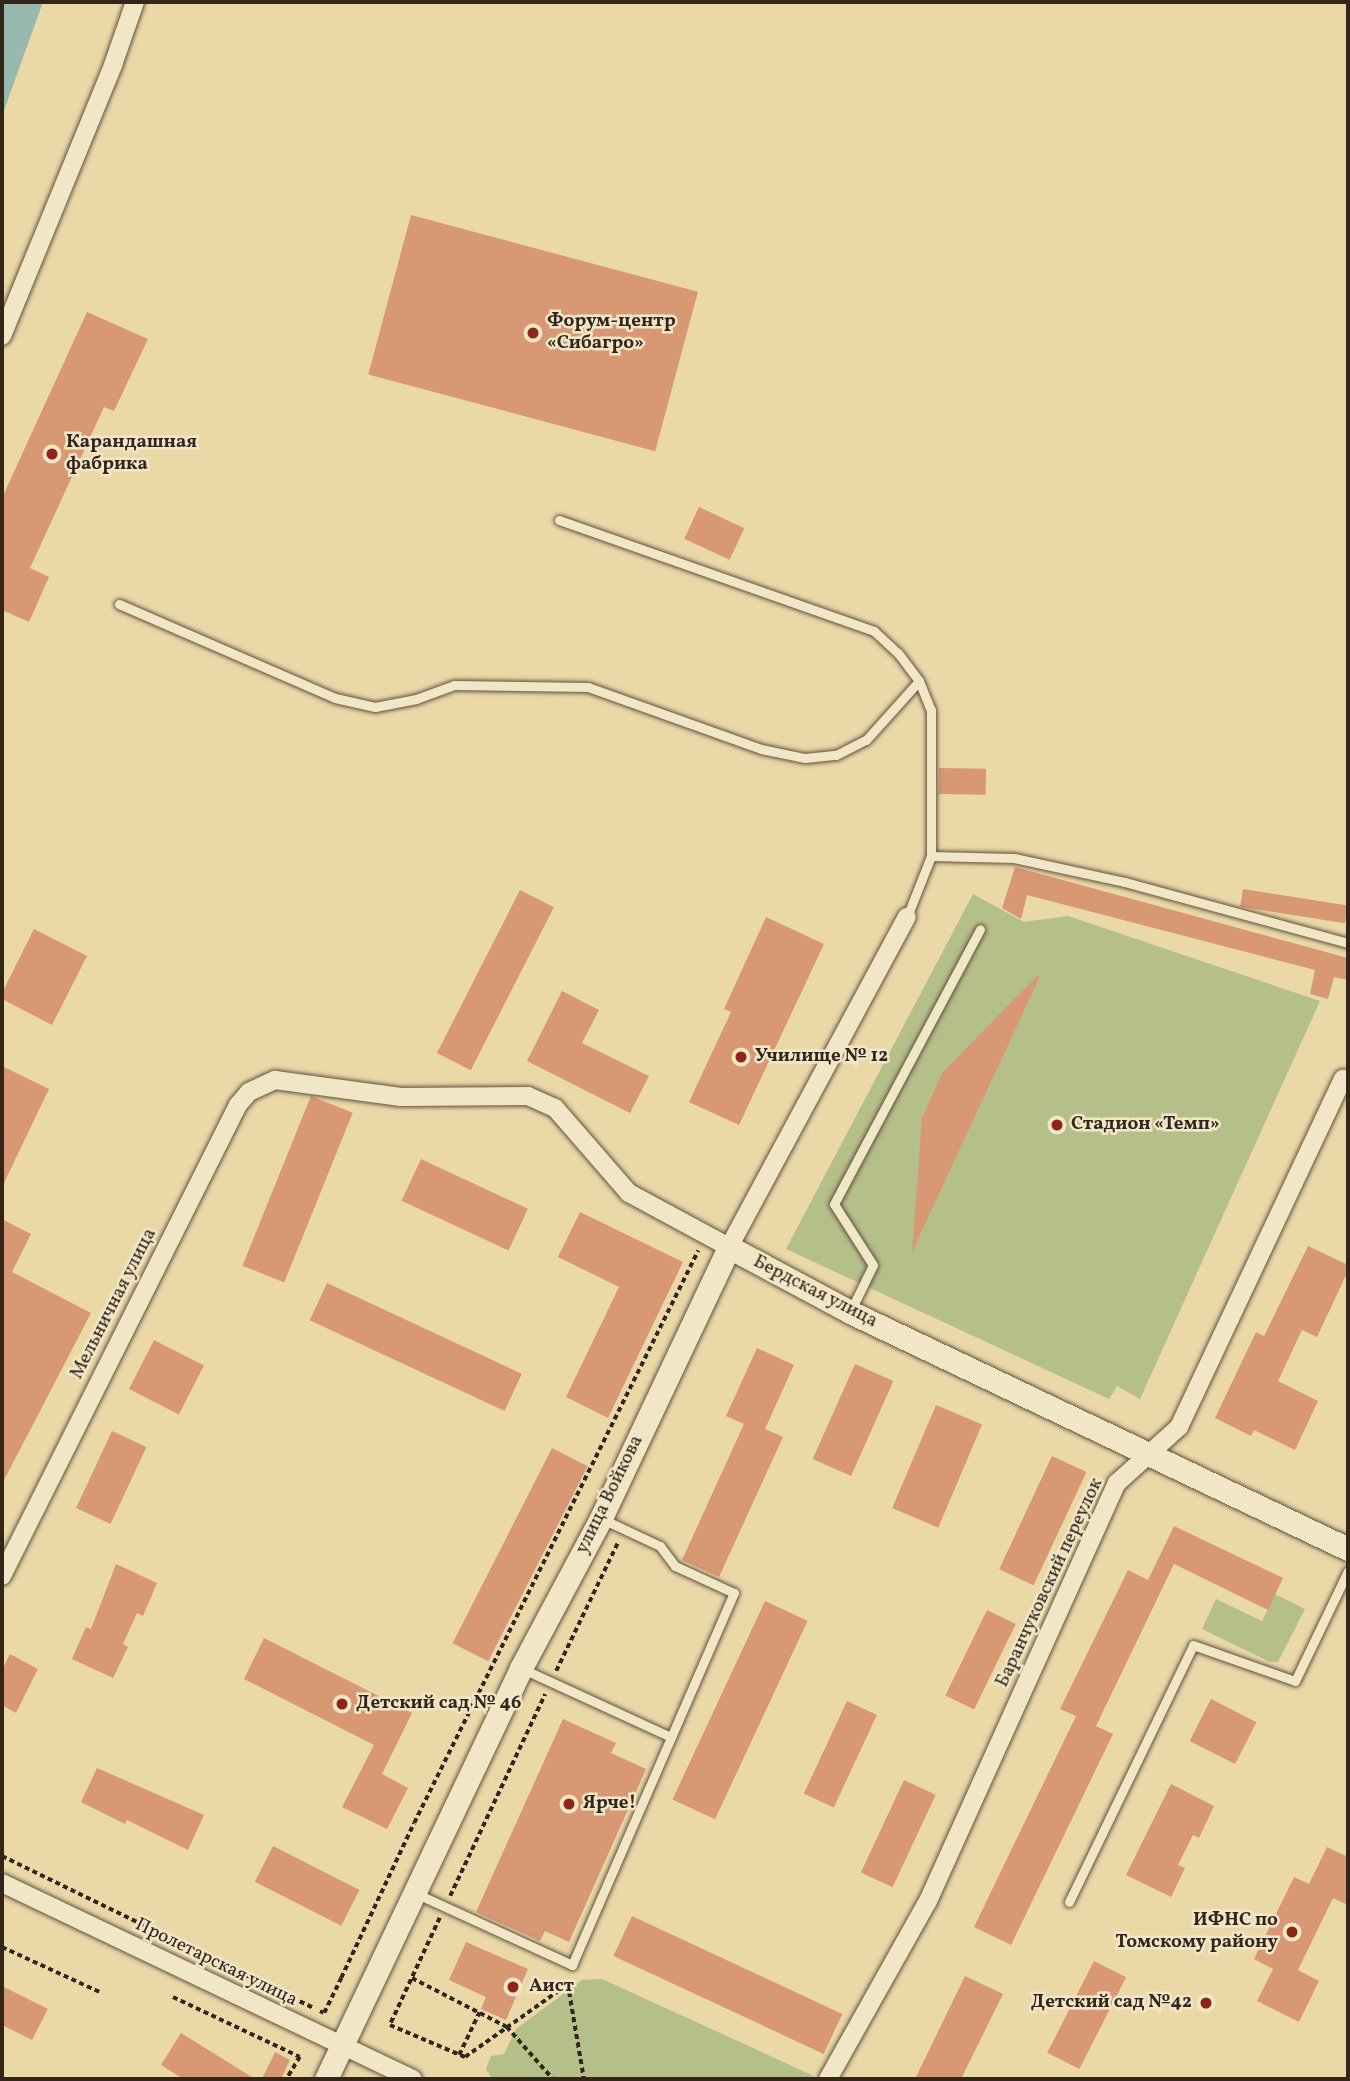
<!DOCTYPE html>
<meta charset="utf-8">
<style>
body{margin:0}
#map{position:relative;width:1350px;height:2081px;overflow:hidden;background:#ead8a7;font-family:Vollkorn,serif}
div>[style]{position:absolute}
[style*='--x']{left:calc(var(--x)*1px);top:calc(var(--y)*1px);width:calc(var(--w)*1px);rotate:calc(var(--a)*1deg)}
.green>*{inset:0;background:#b5bf89}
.water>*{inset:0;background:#99b9af}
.building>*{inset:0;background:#d99874;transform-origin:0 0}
.path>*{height:3.5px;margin-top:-1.75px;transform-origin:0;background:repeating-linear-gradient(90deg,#33251c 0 5px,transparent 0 8.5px)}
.roads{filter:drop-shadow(0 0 2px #61523f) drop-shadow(0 0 2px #61523f)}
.service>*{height:9px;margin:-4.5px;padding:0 4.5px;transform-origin:4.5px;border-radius:4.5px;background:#f1e6c6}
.minor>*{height:18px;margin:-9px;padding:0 9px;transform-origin:9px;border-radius:9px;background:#f1e6c6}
.tertiary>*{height:23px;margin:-11.5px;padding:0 11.5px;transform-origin:11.5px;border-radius:11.5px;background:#f1e6c6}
.dots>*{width:19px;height:19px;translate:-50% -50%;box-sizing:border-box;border:4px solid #f1e6c6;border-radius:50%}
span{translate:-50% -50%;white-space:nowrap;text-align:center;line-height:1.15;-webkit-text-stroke:5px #f1e6c6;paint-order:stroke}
.poi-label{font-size:19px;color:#33251c;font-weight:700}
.left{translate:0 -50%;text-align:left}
.right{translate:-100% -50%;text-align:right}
.street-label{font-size:19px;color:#33251c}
.frame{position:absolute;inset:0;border:4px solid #33251c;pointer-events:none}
</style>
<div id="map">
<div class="green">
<div style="clip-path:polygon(973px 894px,1024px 922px,1068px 916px,1320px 1001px,1140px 1399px,1117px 1386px,1109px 1399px,786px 1249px)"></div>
<div style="clip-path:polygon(1275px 1594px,1305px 1609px,1278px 1662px,1270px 1662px,1202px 1629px,1216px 1599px,1262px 1621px)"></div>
<div style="clip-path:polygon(602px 1979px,812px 2075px,816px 2079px,492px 2079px,486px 2069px,491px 2056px,504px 2054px,516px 2029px,582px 1980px)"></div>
</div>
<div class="water">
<div style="clip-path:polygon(2px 2px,43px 2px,2px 116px)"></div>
</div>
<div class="building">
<div style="left:411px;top:215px;width:297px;height:165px;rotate:15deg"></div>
<div style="clip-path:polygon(87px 312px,148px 339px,114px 411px,104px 407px,30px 568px,49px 577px,29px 622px,2px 610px,2px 498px)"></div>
<div style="left:699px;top:507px;width:50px;height:35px;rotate:25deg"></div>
<div style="left:939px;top:768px;width:47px;height:26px;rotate:1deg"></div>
<div style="clip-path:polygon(1015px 867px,1348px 958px,1348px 980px,1334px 977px,1328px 999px,1310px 994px,1315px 970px,1027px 895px,1021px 919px,1002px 908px)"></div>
<div style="left:1243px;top:889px;width:106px;height:18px;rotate:9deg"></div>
<div style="left:520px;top:890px;width:38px;height:183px;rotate:27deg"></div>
<div style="clip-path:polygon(766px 917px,824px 944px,739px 1125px,689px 1102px,731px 1012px,724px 1009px)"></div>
<div style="clip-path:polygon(34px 929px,87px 956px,52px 1025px,2px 999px,2px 993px)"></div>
<div style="clip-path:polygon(1038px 975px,1040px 976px,912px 1252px,922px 1118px,942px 1073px)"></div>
<div style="clip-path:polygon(562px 991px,599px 1010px,582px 1043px,649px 1076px,630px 1113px,527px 1061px)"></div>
<div style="clip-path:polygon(2px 1066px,49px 1089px,2px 1187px)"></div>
<div style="left:311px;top:1096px;width:45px;height:183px;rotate:22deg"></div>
<div style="left:421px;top:1159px;width:118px;height:46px;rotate:25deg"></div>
<div style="clip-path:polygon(580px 1212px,683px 1262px,608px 1418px,566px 1397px,619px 1287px,558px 1257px)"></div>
<div style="clip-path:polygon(2px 1219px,31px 1234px,12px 1272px,91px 1313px,2px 1484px)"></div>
<div style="clip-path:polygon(1308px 1246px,1348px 1265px,1348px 1271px,1317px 1337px,1302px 1330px,1278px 1381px,1318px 1401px,1295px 1450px,1254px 1430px,1251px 1436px,1215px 1418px,1256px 1332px,1264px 1336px)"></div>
<div style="left:327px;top:1283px;width:215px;height:41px;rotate:25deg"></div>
<div style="left:154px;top:1340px;width:56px;height:55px;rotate:27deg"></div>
<div style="clip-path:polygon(757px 1348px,794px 1365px,765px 1429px,783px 1437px,719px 1577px,682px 1560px,744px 1424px,726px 1416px)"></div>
<div style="left:855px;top:1364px;width:42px;height:104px;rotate:24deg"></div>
<div style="left:936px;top:1405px;width:50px;height:112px;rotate:23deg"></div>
<div style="left:112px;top:1431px;width:38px;height:85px;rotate:25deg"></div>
<div style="left:552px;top:1448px;width:40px;height:219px;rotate:27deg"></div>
<div style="left:1052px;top:1456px;width:38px;height:125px;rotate:25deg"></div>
<div style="clip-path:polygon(1174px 1526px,1283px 1578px,1268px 1610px,1174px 1564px,1096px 1726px,1113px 1734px,1011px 1945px,974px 1927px,1076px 1716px,1060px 1709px,1128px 1570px,1148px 1580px)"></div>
<div style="clip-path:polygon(116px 1564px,157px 1583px,143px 1616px,137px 1613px,123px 1644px,128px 1647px,113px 1678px,72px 1659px,86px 1627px,91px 1629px)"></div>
<div style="left:765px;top:1601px;width:47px;height:219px;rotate:25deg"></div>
<div style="left:987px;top:1610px;width:32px;height:95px;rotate:26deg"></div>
<div style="clip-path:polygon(264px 1638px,412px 1713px,382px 1774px,408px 1788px,387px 1829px,342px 1807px,374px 1745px,244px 1679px)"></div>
<div style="clip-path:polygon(10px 1654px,38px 1669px,16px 1713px,2px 1705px,2px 1670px)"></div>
<div style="left:1211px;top:1699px;width:51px;height:47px;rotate:27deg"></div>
<div style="left:847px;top:1701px;width:33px;height:102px;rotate:25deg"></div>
<div style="clip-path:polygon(563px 1719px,616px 1743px,611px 1753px,646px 1769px,569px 1942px,545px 1931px,540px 1941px,476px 1912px)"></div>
<div style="clip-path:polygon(97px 1768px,204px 1815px,188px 1850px,127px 1820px,125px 1824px,81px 1802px)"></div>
<div style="left:904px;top:1780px;width:35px;height:102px;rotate:25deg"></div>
<div style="clip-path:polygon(1171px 1784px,1214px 1806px,1199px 1838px,1193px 1835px,1178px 1865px,1185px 1868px,1171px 1897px,1126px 1875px)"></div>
<div style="left:273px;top:1846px;width:97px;height:40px;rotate:27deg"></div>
<div style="clip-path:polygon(1327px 1847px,1348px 1857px,1348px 1905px,1333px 1898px,1298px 1970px,1319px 1981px,1299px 2022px,1257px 2001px,1273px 1969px,1254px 1959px,1294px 1877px,1309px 1884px)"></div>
<div style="left:632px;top:1916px;width:232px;height:44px;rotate:25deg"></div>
<div style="clip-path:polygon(466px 1942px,528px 1969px,506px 2020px,481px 2009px,486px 1997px,449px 1980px)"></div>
<div style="left:1094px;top:1961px;width:36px;height:103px;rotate:27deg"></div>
<div style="clip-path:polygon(965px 1976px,1003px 1994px,961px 2079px,915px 2079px)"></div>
<div style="clip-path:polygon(2px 1986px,48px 2009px,32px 2040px,2px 2025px)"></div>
<div style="clip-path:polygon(181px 2033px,255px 2079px,183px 2079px,161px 2065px)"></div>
<div style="clip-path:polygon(275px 2052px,290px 2060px,281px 2079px,262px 2079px)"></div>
</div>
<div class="path">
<div style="--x:556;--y:1671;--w:143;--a:-64.3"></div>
<div style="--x:2;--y:1856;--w:346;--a:26"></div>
<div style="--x:450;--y:1896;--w:223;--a:-64.8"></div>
<div style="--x:440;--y:1918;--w:118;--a:115"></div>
<div style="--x:390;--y:2025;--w:82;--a:23.1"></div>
<div style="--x:465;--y:2057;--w:126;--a:-35.3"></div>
<div style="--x:568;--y:1984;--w:96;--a:80.4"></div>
<div style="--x:2;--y:1947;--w:110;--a:24.7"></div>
<div style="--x:412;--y:1978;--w:107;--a:27.3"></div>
<div style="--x:507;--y:2027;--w:69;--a:48.5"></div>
<div style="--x:173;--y:1997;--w:140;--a:25.3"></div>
<div style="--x:300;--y:2057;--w:26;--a:121"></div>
<div style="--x:320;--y:2011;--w:4;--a:27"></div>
<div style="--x:324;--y:2013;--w:39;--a:-64"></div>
<div style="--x:341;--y:1978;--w:171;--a:-64.8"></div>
<div style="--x:414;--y:1823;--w:639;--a:-63.6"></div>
<div style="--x:459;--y:2055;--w:47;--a:-64.5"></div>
</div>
<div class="roads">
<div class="service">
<div style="--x:559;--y:520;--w:334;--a:19.4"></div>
<div style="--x:874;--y:631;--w:33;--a:43"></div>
<div style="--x:898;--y:653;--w:35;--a:53"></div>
<div style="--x:919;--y:681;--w:31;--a:68"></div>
<div style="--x:931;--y:710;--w:146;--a:90"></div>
<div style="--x:931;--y:856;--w:66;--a:111.5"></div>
<div style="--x:119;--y:604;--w:236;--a:23.5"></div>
<div style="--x:335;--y:698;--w:41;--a:12.7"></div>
<div style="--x:375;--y:707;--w:42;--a:-11"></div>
<div style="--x:416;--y:699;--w:40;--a:-20.2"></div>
<div style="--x:454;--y:685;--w:134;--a:0.9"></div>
<div style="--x:588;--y:687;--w:184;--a:19.7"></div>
<div style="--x:761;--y:749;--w:45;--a:11.6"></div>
<div style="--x:805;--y:758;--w:31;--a:-6"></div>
<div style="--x:836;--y:755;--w:34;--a:-27"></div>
<div style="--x:866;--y:740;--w:79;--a:-48.1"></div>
<div style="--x:931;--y:856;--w:83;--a:1.4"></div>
<div style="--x:1014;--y:858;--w:114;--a:12.2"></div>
<div style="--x:1125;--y:882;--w:231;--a:15.3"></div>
<div style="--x:850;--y:1312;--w:52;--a:-63.9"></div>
<div style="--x:873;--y:1265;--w:72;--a:-122.6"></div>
<div style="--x:834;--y:1204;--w:311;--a:-62"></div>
<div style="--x:523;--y:1669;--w:163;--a:24.7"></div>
<div style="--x:415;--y:1893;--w:173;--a:24.6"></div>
<div style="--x:572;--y:1965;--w:406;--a:-66.5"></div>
<div style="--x:734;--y:1593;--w:65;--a:-155.4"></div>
<div style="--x:675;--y:1566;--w:25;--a:-127"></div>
<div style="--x:660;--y:1546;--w:64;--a:-155"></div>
<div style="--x:1069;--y:1902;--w:285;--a:-64.2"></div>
<div style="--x:1193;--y:1645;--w:108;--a:19.4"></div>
<div style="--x:1295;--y:1681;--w:122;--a:-64.3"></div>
</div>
<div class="minor">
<div style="--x:2;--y:336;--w:293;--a:-67.7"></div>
<div style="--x:113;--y:65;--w:67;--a:-70.8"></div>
<div style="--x:2;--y:1576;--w:527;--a:-63.39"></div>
<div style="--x:238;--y:1105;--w:17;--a:-50"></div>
<div style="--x:249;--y:1092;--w:29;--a:-25"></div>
<div style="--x:275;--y:1080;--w:127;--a:7.7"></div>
<div style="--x:401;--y:1097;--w:127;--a:-0.5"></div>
<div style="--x:528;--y:1096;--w:30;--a:24"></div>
<div style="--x:555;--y:1108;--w:113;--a:49"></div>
<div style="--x:629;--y:1193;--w:114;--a:28.4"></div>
<div style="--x:729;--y:1247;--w:375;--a:-61.7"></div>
<div style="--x:2;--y:1883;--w:455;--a:25.5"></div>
<div style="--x:828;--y:2079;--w:204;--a:-60.7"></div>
<div style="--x:928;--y:1901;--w:459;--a:-65.7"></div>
<div style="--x:1117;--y:1483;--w:84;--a:-42.1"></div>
<div style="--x:1179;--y:1427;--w:385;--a:-64.8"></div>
</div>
<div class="tertiary">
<div style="--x:326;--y:2079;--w:455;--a:-64.6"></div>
<div style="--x:521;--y:1668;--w:170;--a:-61.9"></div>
<div style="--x:601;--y:1518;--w:300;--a:-64.7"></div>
<div style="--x:729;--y:1247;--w:137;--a:28.2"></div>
<div style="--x:850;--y:1312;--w:552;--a:25.45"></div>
</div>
</div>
<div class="dots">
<div style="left:533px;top:333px;background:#8f2418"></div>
<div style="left:52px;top:454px;background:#8f2418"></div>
<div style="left:741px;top:1057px;background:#8f2418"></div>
<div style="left:1057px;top:1125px;background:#8f2418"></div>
<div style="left:342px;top:1704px;background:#8f2418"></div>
<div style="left:569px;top:1804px;background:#8f2418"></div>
<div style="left:1292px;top:1932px;background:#8f2418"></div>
<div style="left:513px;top:1987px;background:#8f2418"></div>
<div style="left:1206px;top:2003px;background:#8f2418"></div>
</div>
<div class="poi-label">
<span class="left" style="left:547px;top:333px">Форум-центр<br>«Сибагро»</span>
<span class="left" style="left:66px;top:454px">Карандашная<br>фабрика</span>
<span class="left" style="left:755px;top:1057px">Училище № 12</span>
<span class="left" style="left:1071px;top:1125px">Стадион «Темп»</span>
<span class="left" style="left:356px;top:1704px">Детский сад № 46</span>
<span class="left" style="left:583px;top:1804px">Ярче!</span>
<span class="right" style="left:1278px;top:1932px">ИФНС по<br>Томскому району</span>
<span class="left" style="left:529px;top:1987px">Аист</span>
<span class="right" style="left:1192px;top:2003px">Детский сад №42</span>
</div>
<div class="street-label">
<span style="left:815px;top:1292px;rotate:27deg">Бердская улица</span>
<span style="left:114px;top:1304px;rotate:-63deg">Мельничная улица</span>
<span style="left:610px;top:1495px;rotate:-64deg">улица Войкова</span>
<span style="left:1050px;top:1583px;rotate:-65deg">Баранчуковский переулок</span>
<span style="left:216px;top:1963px;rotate:26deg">Пролетарская улица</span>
</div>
<div class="frame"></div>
</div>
